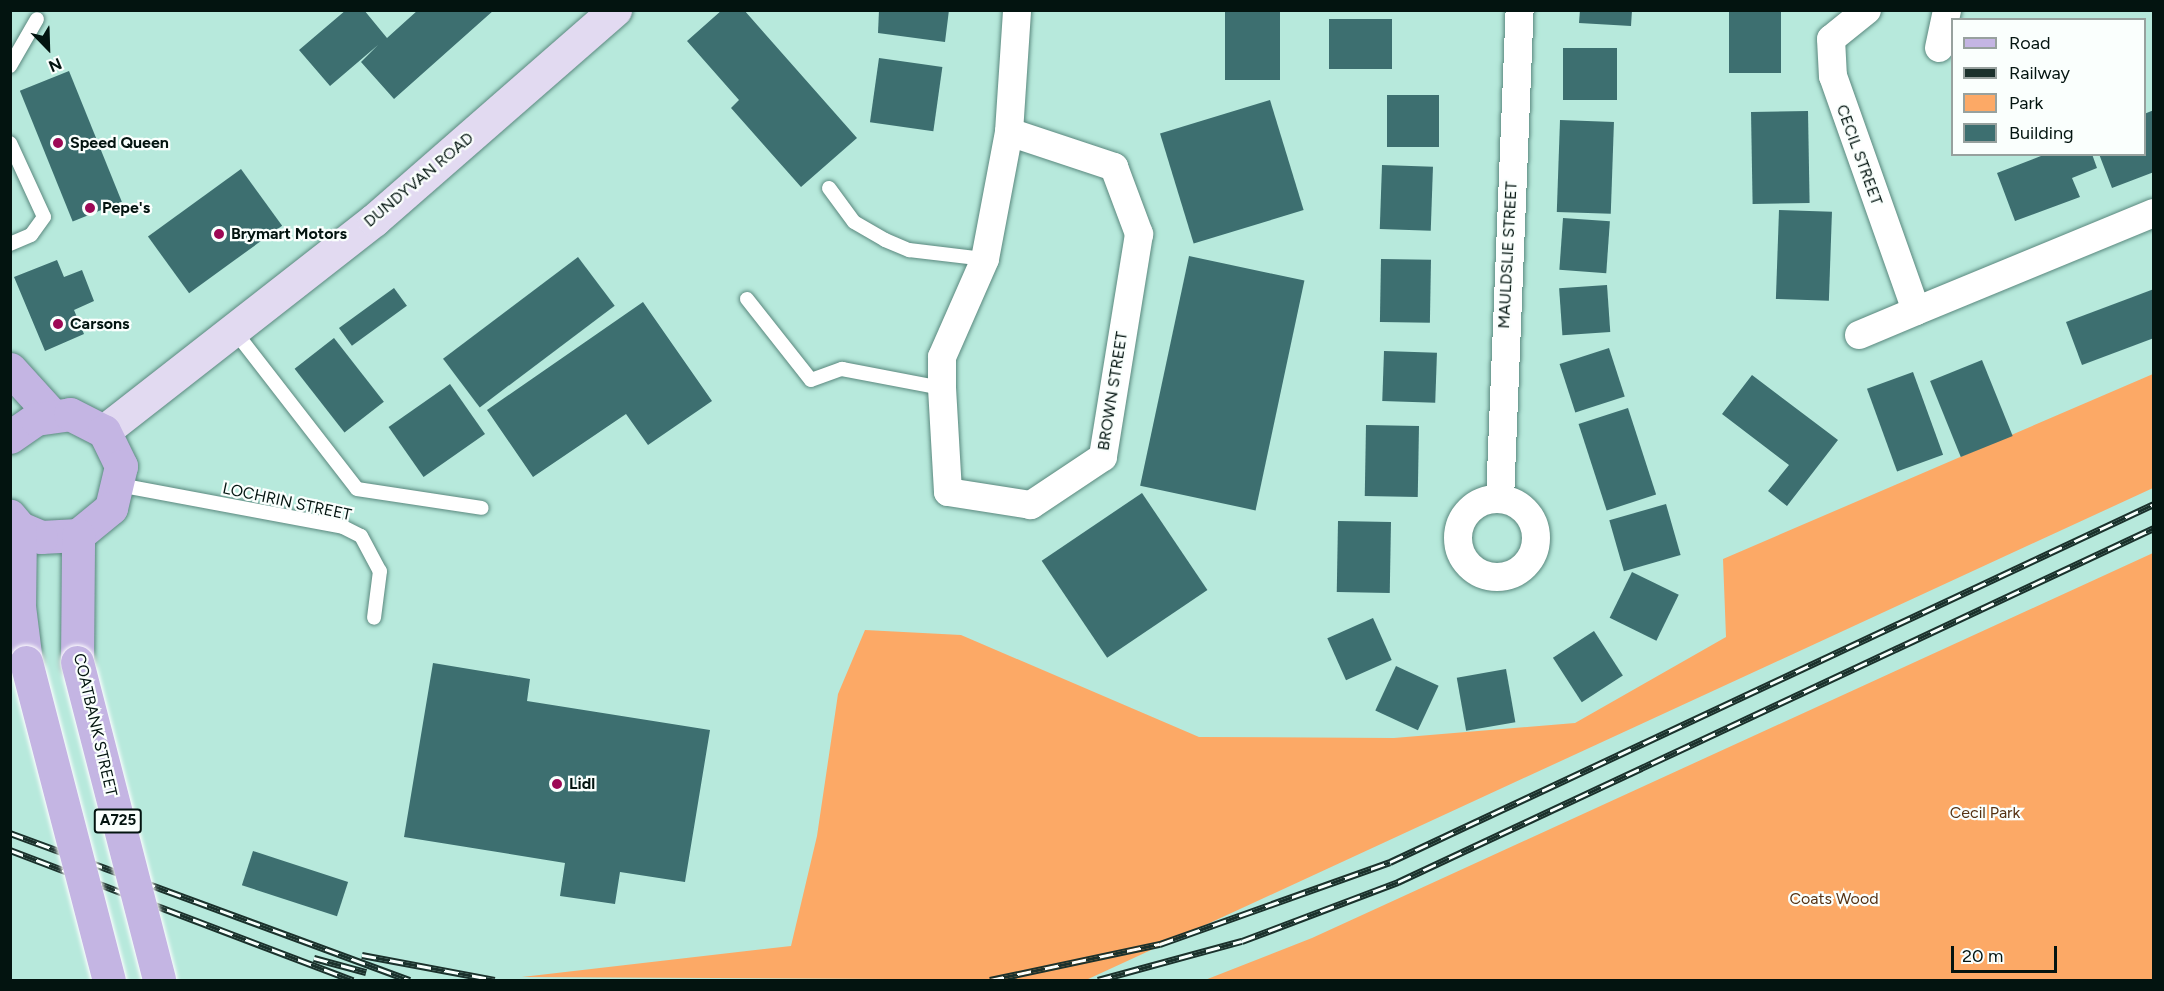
<!DOCTYPE html>
<style>
body{margin:0}
#map{position:relative;width:2164px;height:991px;overflow:hidden;background:#b7e9dc;font-family:Figtree,sans-serif}
div>[style]{position:absolute}
[style*='--x']{left:calc(var(--x)*1px);top:calc(var(--y)*1px);width:calc(var(--w)*1px);rotate:calc(var(--a)*1deg)}
.green>*{inset:0;background:#fca966}
.building>*{inset:0;background:#3d6f70;transform-origin:0 0}
.roads{filter:drop-shadow(0 0 2px #5a887e) drop-shadow(0 0 2px #5a887e)}
.service>*{height:14px;margin:-7px;padding:0 7px;transform-origin:7px;border-radius:7px;background:#fff}
.minor>*{height:28px;margin:-14px;padding:0 14px;transform-origin:14px;border-radius:14px;background:#fff}
.minor>.ring{margin:-14px;padding:0;box-sizing:content-box;background:none;border:28px solid #fff;border-radius:50%}
.secondary>*{height:33px;margin:-16.5px;padding:0 16.5px;transform-origin:16.5px;border-radius:16.5px;background:#e2daf1}
.primary>*{height:33px;margin:-16.5px;padding:0 16.5px;transform-origin:16.5px;border-radius:16.5px;background:#c4b5e3}
.rail>*{height:7px;margin-top:-3.5px;transform-origin:0;background:repeating-linear-gradient(90deg,#fafffd 0 14px,#1b312c 0 28px);box-sizing:border-box;border-block:2px solid #1b312c}
.bridges{filter:drop-shadow(0 0 2px #fff) drop-shadow(0 0 2px #fff)}
.primary-bridge>*{height:33px;margin:-16.5px;padding:0 16.5px;transform-origin:16.5px;border-radius:16.5px;background:#c4b5e3}
.dots>*{width:16px;height:16px;translate:-50% -50%;box-sizing:border-box;border:3px solid #fafffd;border-radius:50%}
span{translate:-50% -50%;white-space:nowrap;text-align:center;line-height:1.15;-webkit-text-stroke:4.5px #fafffd;paint-order:stroke}
.shield-label span{padding:2px 4px;background:#fafffd;border:2px solid;border-radius:4px;-webkit-text-stroke-width:0}
.shield-label{font-size:15px;color:#031410;font-weight:700}
.poi-label{font-size:16px;color:#031410;font-weight:700}
.left{translate:0 -50%;text-align:left}
.street-label{font-size:16px;color:#031410}
.park-label{font-size:16px;color:#563213}
.frame{position:absolute;inset:0;border:12px solid #031410;pointer-events:none}
.legend{position:absolute;left:1951px;top:18px;width:195px;height:138px;box-sizing:border-box;background:#fafffd;border:2px solid #97a19e;margin:0;padding:8px 10px;list-style:none;font-size:18px;color:#031410}
.legend li{display:flex;align-items:center;gap:12px;height:30px}
.legend b{width:30px;border:2px solid #97a19e}
.north{position:absolute;left:18px;top:18px;width:60px;height:60px;-webkit-text-stroke:4px #fafffd;paint-order:stroke;rotate:157deg;font-size:16px;font-weight:700;line-height:24px;text-align:center;color:#031410}
.north::after{content:'';display:block;margin:auto;width:21px;height:27px;background:#031410;clip-path:polygon(50% 0,100% 100%,50% 72%,0 100%)}
.scale{position:absolute;left:1951px;top:946px;width:106px;height:27px;box-sizing:border-box;border:3px solid #031410;border-top:0;padding-left:8px;font-size:18px;line-height:21px;white-space:nowrap;color:#031410;-webkit-text-stroke:4px #fafffd;paint-order:stroke}
</style>
<div id="map">
<div class="green">
<div style="clip-path:polygon(2153px 374px,2153px 488px,1086px 980px,522px 977px,791px 946px,817px 836px,838px 694px,865px 630px,961px 635px,1199px 737px,1394px 738px,1575px 723px,1726px 637px,1723px 559px)"></div>
<div style="clip-path:polygon(2153px 553px,2153px 980px,1205px 980px,1312px 938px)"></div>
</div>
<div class="building">
<div style="clip-path:polygon(346px 10px,364px 10px,387px 38px,418px 10px,494px 10px,394px 99px,361px 62px,378px 45px,330px 86px,299px 50px)"></div>
<div style="clip-path:polygon(722px 10px,744px 10px,857px 138px,801px 187px,731px 108px,739px 100px,687px 41px)"></div>
<div style="clip-path:polygon(879px 10px,949px 10px,945px 42px,878px 33px)"></div>
<div style="left:1225px;top:10px;width:55px;height:70px"></div>
<div style="clip-path:polygon(1580px 10px,1632px 10px,1631px 26px,1579px 23px)"></div>
<div style="left:1729px;top:10px;width:52px;height:63px"></div>
<div style="left:1329px;top:19px;width:63px;height:50px"></div>
<div style="left:1563px;top:48px;width:54px;height:52px"></div>
<div style="left:879px;top:58px;width:64px;height:65px;rotate:8deg"></div>
<div style="left:69px;top:71px;width:141px;height:53px;rotate:68deg"></div>
<div style="left:1439px;top:95px;width:52px;height:52px;rotate:90deg"></div>
<div style="left:1270px;top:100px;width:115px;height:115px;rotate:73deg"></div>
<div style="clip-path:polygon(2154px 110px,2154px 172px,2112px 188px,2099px 154px,2144px 154px,2144px 114px)"></div>
<div style="left:1808px;top:111px;width:92px;height:57px;rotate:89deg"></div>
<div style="left:1560px;top:120px;width:54px;height:92px;rotate:2deg"></div>
<div style="clip-path:polygon(2046px 154px,2092px 154px,2097px 168px,2072px 178px,2080px 197px,2015px 221px,1997px 173px)"></div>
<div style="left:1382px;top:165px;width:51px;height:64px;rotate:2deg"></div>
<div style="left:241px;top:169px;width:70px;height:115px;rotate:54deg"></div>
<div style="left:1779px;top:210px;width:53px;height:89px;rotate:2deg"></div>
<div style="left:1563px;top:218px;width:47px;height:52px;rotate:4deg"></div>
<div style="left:1189px;top:256px;width:118px;height:235px;rotate:12deg"></div>
<div style="left:578px;top:257px;width:61px;height:169px;rotate:53deg"></div>
<div style="left:1381px;top:259px;width:50px;height:63px;rotate:1deg"></div>
<div style="clip-path:polygon(57px 260px,64px 277px,82px 270px,94px 301px,74px 310px,84px 334px,45px 351px,14px 277px)"></div>
<div style="left:1607px;top:285px;width:47px;height:48px;rotate:86deg"></div>
<div style="left:394px;top:288px;width:22px;height:68px;rotate:54deg"></div>
<div style="clip-path:polygon(2154px 289px,2154px 338px,2082px 365px,2066px 322px)"></div>
<div style="clip-path:polygon(643px 302px,712px 401px,648px 445px,626px 414px,533px 477px,487px 410px)"></div>
<div style="left:334px;top:338px;width:81px;height:50px;rotate:52deg"></div>
<div style="left:1609px;top:348px;width:51px;height:52px;rotate:72deg"></div>
<div style="left:1384px;top:351px;width:53px;height:50px;rotate:2deg"></div>
<div style="left:1982px;top:360px;width:82px;height:56px;rotate:68deg"></div>
<div style="left:1913px;top:372px;width:88px;height:49px;rotate:70deg"></div>
<div style="clip-path:polygon(1752px 375px,1838px 440px,1787px 506px,1768px 491px,1789px 465px,1722px 414px)"></div>
<div style="left:450px;top:384px;width:61px;height:75px;rotate:55deg"></div>
<div style="left:1628px;top:408px;width:91px;height:52px;rotate:72deg"></div>
<div style="left:1366px;top:425px;width:53px;height:71px;rotate:1deg"></div>
<div style="left:1142px;top:493px;width:117px;height:121px;rotate:56deg"></div>
<div style="left:1666px;top:504px;width:53px;height:59px;rotate:74deg"></div>
<div style="left:1338px;top:521px;width:53px;height:71px;rotate:1deg"></div>
<div style="left:1632px;top:572px;width:52px;height:51px;rotate:26deg"></div>
<div style="left:1373px;top:618px;width:46px;height:50px;rotate:66deg"></div>
<div style="left:1594px;top:631px;width:53px;height:49px;rotate:57deg"></div>
<div style="clip-path:polygon(433px 663px,530px 679px,527px 701px,710px 730px,685px 882px,620px 872px,615px 904px,560px 896px,565px 863px,404px 837px)"></div>
<div style="left:1396px;top:666px;width:47px;height:49px;rotate:25deg"></div>
<div style="left:1506px;top:669px;width:54px;height:50px;rotate:80deg"></div>
<div style="left:253px;top:851px;width:100px;height:36px;rotate:18deg"></div>
</div>
<div class="roads">
<div class="service">
<div style="--x:10;--y:66;--w:54;--a:-60.1"></div>
<div style="--x:10;--y:143;--w:81;--a:65.3"></div>
<div style="--x:44;--y:217;--w:22;--a:126"></div>
<div style="--x:31;--y:235;--w:23;--a:157"></div>
<div style="--x:829;--y:188;--w:42;--a:53.7"></div>
<div style="--x:854;--y:222;--w:36;--a:30"></div>
<div style="--x:885;--y:240;--w:26;--a:23"></div>
<div style="--x:909;--y:250;--w:77;--a:6.8"></div>
<div style="--x:747;--y:299;--w:103;--a:51.7"></div>
<div style="--x:811;--y:380;--w:33;--a:-20"></div>
<div style="--x:842;--y:369;--w:102;--a:10.8"></div>
<div style="--x:233;--y:329;--w:202;--a:52.2"></div>
<div style="--x:357;--y:489;--w:126;--a:8.6"></div>
<div style="--x:119;--y:485;--w:228;--a:10.6"></div>
<div style="--x:343;--y:527;--w:20;--a:27"></div>
<div style="--x:361;--y:536;--w:40;--a:62"></div>
<div style="--x:380;--y:571;--w:47;--a:97.3"></div>
</div>
<div class="minor">
<div style="--x:1867;--y:10;--w:46;--a:141.1"></div>
<div style="--x:1831;--y:39;--w:37;--a:87"></div>
<div style="--x:1833;--y:76;--w:249;--a:70.5"></div>
<div style="--x:1916;--y:311;--w:257;--a:-22.4"></div>
<div style="--x:1939;--y:48;--w:39;--a:-78"></div>
<div style="--x:1009;--y:132;--w:111;--a:18.4"></div>
<div style="--x:1114;--y:167;--w:72;--a:69.5"></div>
<div style="--x:1139;--y:234;--w:226;--a:99.2"></div>
<div style="--x:1103;--y:457;--w:87;--a:146.3"></div>
<div style="--x:1031;--y:505;--w:84;--a:-171.1"></div>
<div style="--x:948;--y:492;--w:104;--a:-93.3"></div>
<div style="--x:942;--y:388;--w:31;--a:-90"></div>
<div style="--x:942;--y:357;--w:107;--a:-66.3"></div>
<div style="--x:985;--y:259;--w:129;--a:-79.3"></div>
<div style="--x:1009;--y:132;--w:122;--a:-86.2"></div>
<div style="--x:1859;--y:335;--w:62;--a:-22.8"></div>
<div style="--x:1500;--y:499;--w:489;--a:-87.7"></div>
<div class="ring" style="left:1458px;top:499px;width:50px;height:50px"></div>
</div>
<div class="secondary">
<div style="--x:104;--y:431;--w:343;--a:-38"></div>
<div style="--x:374;--y:220;--w:320;--a:-41.1"></div>
</div>
<div class="primary">
<div style="--x:10;--y:369;--w:62;--a:47.6"></div>
<div style="--x:10;--y:437;--w:32;--a:-35"></div>
<div style="--x:36;--y:419;--w:34;--a:-8"></div>
<div style="--x:70;--y:414;--w:38;--a:27"></div>
<div style="--x:104;--y:431;--w:39;--a:64"></div>
<div style="--x:121;--y:466;--w:43;--a:103.4"></div>
<div style="--x:111;--y:508;--w:43;--a:140.7"></div>
<div style="--x:78;--y:535;--w:37;--a:177"></div>
<div style="--x:41;--y:537;--w:23;--a:-157"></div>
<div style="--x:20;--y:528;--w:16;--a:-130"></div>
<div style="--x:20;--y:528;--w:78;--a:90.7"></div>
<div style="--x:19;--y:606;--w:56;--a:82.9"></div>
<div style="--x:77;--y:662;--w:127;--a:-89.5"></div>
</div>
</div>
<div class="rail">
<div style="--x:10;--y:833;--w:426;--a:20.2"></div>
<div style="--x:10;--y:850;--w:367;--a:20.8"></div>
<div style="--x:362;--y:955;--w:135;--a:10.6"></div>
<div style="--x:314;--y:958;--w:54;--a:15.1"></div>
<div style="--x:990;--y:980;--w:174;--a:-12"></div>
<div style="--x:1160;--y:944;--w:244;--a:-19.6"></div>
<div style="--x:1390;--y:862;--w:844;--a:-25.11"></div>
<div style="--x:1098;--y:980;--w:149;--a:-15.2"></div>
<div style="--x:1242;--y:941;--w:167;--a:-20.7"></div>
<div style="--x:1398;--y:882;--w:835;--a:-25.09"></div>
</div>
<div class="bridges">
<div class="primary-bridge">
<div style="--x:26;--y:662;--w:329;--a:75.4"></div>
<div style="--x:77;--y:662;--w:328;--a:75.5"></div>
</div>
</div>
<div class="dots">
<div style="left:58px;top:143px;background:#9d0955"></div>
<div style="left:90px;top:208px;background:#9d0955"></div>
<div style="left:219px;top:234px;background:#9d0955"></div>
<div style="left:58px;top:324px;background:#9d0955"></div>
<div style="left:557px;top:784px;background:#9d0955"></div>
</div>
<div class="shield-label">
<span style="left:118px;top:821px">A725</span>
</div>
<div class="poi-label">
<span class="left" style="left:70px;top:143px">Speed Queen</span>
<span class="left" style="left:102px;top:208px">Pepe's</span>
<span class="left" style="left:231px;top:234px">Brymart Motors</span>
<span class="left" style="left:70px;top:324px">Carsons</span>
<span class="left" style="left:569px;top:784px">Lidl</span>
</div>
<div class="street-label">
<span style="left:1859px;top:155px;rotate:70deg">CECIL STREET</span>
<span style="left:419px;top:180px;rotate:-40deg">DUNDYVAN ROAD</span>
<span style="left:1508px;top:255px;rotate:-87deg">MAULDSLIE STREET</span>
<span style="left:1113px;top:391px;rotate:-81deg">BROWN STREET</span>
<span style="left:287px;top:502px;rotate:12deg">LOCHRIN STREET</span>
<span style="left:95px;top:725px;rotate:77deg">COATBANK STREET</span>
</div>
<div class="park-label">
<span style="left:1985px;top:813px">Cecil Park</span>
<span style="left:1834px;top:899px">Coats Wood</span>
</div>
<div class="frame"></div>
<ul class="legend">
<li><b style="height:8px;background:#c4b5e3"></b>Road</li>
<li><b style="height:8px;background:#1b312c"></b>Railway</li>
<li><b style="height:16px;background:#fca966"></b>Park</li>
<li><b style="height:16px;background:#3d6f70"></b>Building</li>
</ul>
<div class="north">N</div>
<div class="scale">20 m</div>
</div>
